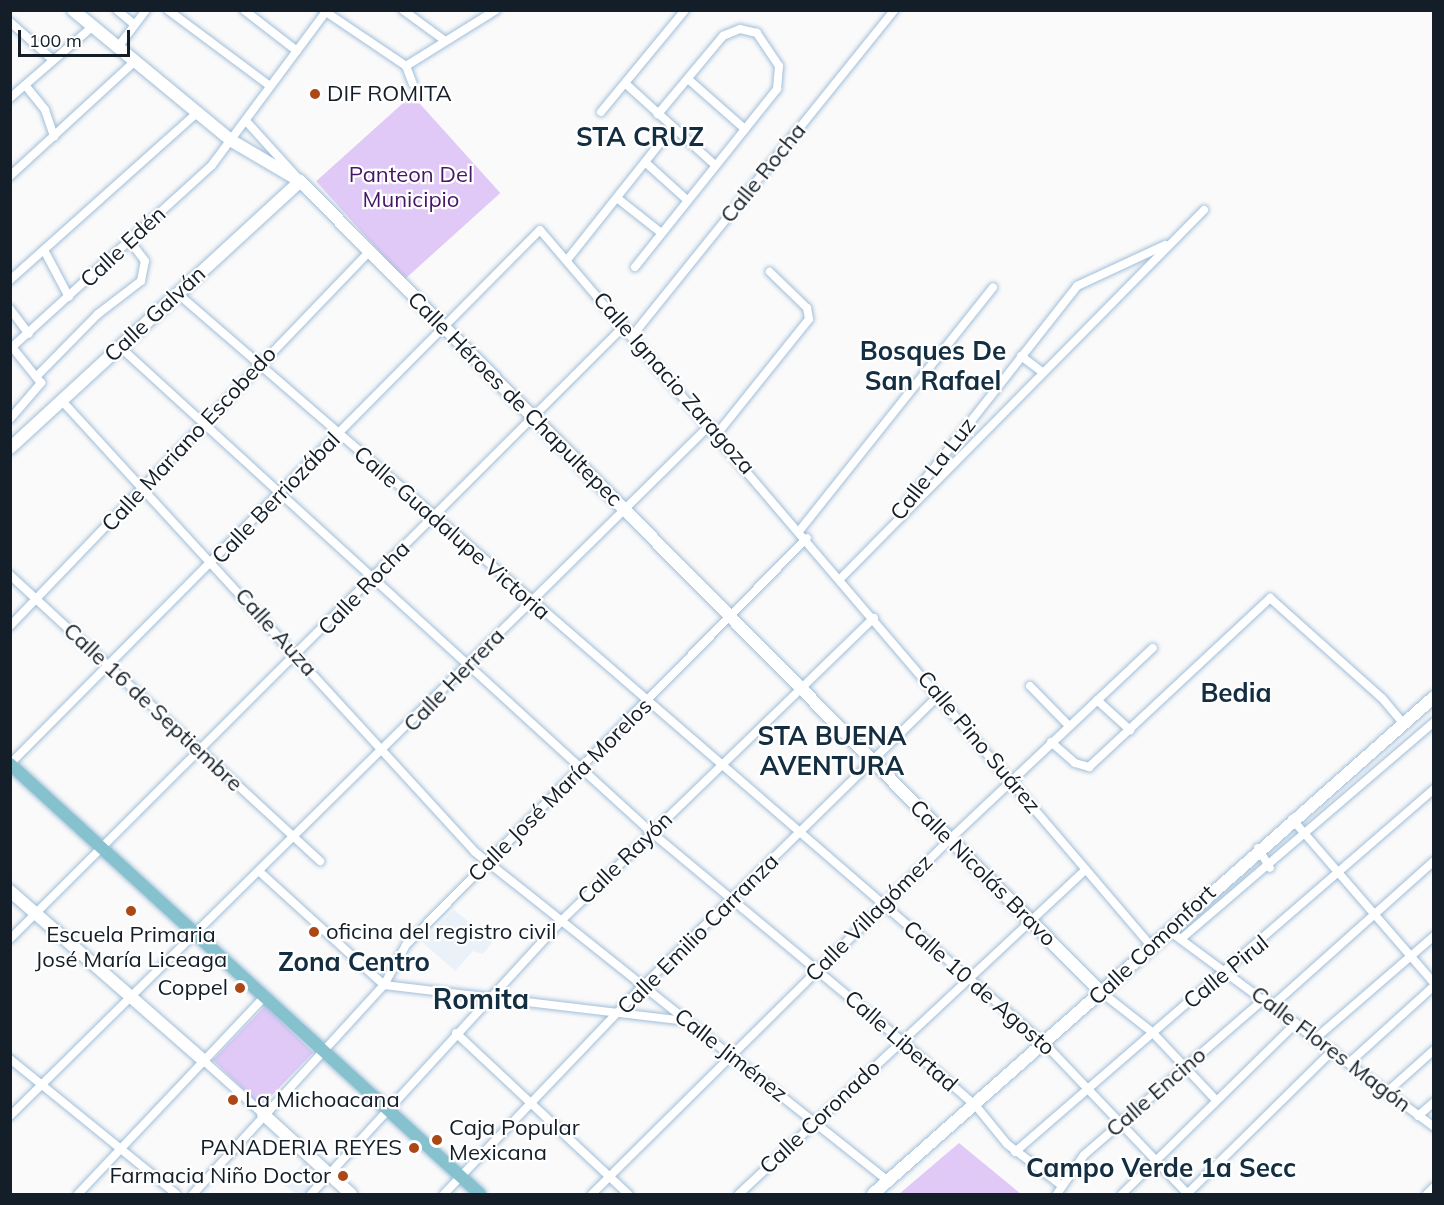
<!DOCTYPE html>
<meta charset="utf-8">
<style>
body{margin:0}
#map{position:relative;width:1444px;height:1205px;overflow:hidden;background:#fafafa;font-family:Mulish,sans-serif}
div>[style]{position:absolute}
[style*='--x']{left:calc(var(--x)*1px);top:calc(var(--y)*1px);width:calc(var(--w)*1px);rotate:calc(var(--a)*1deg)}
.built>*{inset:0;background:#eaf1f8}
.green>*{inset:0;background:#e1c9f7;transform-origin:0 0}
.roads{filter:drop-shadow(0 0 2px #a1bfd9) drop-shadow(0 0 2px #a1bfd9)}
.street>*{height:8px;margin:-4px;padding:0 4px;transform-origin:4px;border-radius:4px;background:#fff}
.secondary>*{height:12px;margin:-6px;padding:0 6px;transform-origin:6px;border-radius:6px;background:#fff}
.primary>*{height:12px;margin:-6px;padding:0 6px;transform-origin:6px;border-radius:6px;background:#85c2cd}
.dots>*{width:16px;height:16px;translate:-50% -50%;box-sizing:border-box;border:3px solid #fff;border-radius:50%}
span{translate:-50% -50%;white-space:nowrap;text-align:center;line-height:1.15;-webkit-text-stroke:4.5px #fff;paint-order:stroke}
.poi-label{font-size:22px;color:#131e28}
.left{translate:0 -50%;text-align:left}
.right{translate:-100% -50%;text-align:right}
.street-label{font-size:22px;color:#131e28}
.park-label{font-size:22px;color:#471767}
.quarter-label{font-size:26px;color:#132d41;font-weight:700}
.district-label{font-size:28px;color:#132d41;font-weight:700}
.frame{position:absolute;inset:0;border:12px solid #131e28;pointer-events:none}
.scale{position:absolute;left:18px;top:30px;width:112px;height:27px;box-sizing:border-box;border:3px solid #131e28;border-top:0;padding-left:8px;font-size:18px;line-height:21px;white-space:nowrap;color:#131e28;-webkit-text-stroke:4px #fff;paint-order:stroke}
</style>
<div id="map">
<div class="built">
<div style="clip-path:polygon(454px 910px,493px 941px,483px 954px,473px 951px,455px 971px,422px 942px)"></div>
<div style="clip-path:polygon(306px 1159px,325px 1177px,307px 1194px,295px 1194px,284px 1184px)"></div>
</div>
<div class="green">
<div style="left:412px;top:95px;width:132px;height:129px;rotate:48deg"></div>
<div style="left:265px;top:1006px;width:67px;height:75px;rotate:44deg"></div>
<div style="clip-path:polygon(959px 1143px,1021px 1194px,899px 1194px)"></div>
</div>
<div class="roads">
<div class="street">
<div style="--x:117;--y:10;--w:23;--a:40"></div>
<div style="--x:168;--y:10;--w:127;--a:36.7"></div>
<div style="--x:244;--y:10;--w:67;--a:37.7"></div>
<div style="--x:323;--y:10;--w:100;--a:34"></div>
<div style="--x:403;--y:10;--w:51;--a:36.2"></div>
<div style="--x:10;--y:22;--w:57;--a:41.5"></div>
<div style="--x:118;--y:47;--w:46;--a:-52.9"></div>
<div style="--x:406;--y:66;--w:106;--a:-31.9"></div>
<div style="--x:406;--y:66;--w:19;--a:69"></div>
<div style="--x:688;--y:79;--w:76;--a:41.3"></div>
<div style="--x:626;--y:84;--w:119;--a:42.3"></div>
<div style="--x:25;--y:85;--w:32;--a:51"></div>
<div style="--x:45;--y:110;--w:28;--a:71"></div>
<div style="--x:10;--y:98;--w:108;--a:-40.9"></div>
<div style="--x:601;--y:112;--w:132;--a:-50.5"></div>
<div style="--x:246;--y:121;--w:72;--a:47.8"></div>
<div style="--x:645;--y:162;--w:55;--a:42.1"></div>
<div style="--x:10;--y:176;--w:170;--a:-42.6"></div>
<div style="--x:617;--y:198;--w:53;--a:38.2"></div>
<div style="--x:44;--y:250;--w:53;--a:62"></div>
<div style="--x:567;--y:260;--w:169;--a:-51.5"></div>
<div style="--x:635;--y:267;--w:228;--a:-51.4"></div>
<div style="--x:777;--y:89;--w:23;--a:-85"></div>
<div style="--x:779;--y:66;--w:40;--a:-124"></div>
<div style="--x:757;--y:33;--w:17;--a:-167"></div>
<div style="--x:740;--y:29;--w:18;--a:158"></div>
<div style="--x:723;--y:36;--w:102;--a:129.8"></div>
<div style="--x:10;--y:280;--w:251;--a:-41.8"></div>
<div style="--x:177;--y:293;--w:1148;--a:40.87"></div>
<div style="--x:1045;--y:1044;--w:207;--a:46.4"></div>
<div style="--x:10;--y:309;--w:31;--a:53"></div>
<div style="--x:633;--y:335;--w:417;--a:-51.2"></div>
<div style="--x:120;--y:347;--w:719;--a:42.41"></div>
<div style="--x:651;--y:832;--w:327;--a:39.8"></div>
<div style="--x:902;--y:1041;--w:98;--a:41.3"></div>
<div style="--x:976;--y:1106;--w:49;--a:50.8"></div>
<div style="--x:1007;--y:1144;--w:68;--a:37.2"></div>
<div style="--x:10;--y:349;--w:273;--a:-42.3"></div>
<div style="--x:212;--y:165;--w:193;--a:-53.4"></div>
<div style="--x:1021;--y:356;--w:26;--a:37"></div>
<div style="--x:37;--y:376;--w:87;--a:-45.5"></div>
<div style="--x:98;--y:314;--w:54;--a:-37.5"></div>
<div style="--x:141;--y:281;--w:20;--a:-79"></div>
<div style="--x:145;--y:261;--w:25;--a:-127"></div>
<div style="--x:63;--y:402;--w:610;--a:47.52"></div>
<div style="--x:475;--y:852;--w:528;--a:38.54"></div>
<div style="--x:10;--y:419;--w:48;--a:-49.3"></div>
<div style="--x:41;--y:383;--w:45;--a:-128.7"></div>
<div style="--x:717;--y:434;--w:147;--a:-51.3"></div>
<div style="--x:809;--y:319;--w:11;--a:-100"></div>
<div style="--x:807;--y:308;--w:52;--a:-135.8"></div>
<div style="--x:901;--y:510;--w:285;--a:-51.8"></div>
<div style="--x:1077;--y:286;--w:97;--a:-25"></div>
<div style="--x:800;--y:530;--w:310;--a:-51.5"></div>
<div style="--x:10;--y:575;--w:422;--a:42.7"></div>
<div style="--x:841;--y:578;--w:517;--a:-45.39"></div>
<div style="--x:10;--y:626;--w:517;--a:-46.18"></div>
<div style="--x:1030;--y:686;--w:56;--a:45.7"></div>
<div style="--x:1097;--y:700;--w:45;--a:42.3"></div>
<div style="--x:1051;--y:742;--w:32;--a:41"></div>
<div style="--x:1075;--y:763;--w:15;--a:16"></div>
<div style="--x:1089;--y:767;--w:248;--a:-43"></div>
<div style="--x:1270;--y:598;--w:150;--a:41.8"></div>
<div style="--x:1382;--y:698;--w:33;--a:50"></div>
<div style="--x:10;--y:764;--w:752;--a:-45.22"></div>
<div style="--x:540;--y:230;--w:941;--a:49.52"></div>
<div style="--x:1292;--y:819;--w:217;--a:49.1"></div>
<div style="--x:1258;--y:848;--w:23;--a:59"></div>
<div style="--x:261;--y:873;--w:166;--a:42.3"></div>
<div style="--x:1168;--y:930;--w:331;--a:36.5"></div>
<div style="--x:10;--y:939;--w:868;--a:-44.95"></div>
<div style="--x:1181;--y:939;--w:333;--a:-40.6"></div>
<div style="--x:384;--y:985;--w:303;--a:6.8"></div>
<div style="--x:1101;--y:992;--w:65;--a:38.1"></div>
<div style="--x:1152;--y:1032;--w:92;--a:46.8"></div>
<div style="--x:1273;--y:1005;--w:216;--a:-41.8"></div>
<div style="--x:456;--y:1033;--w:236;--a:43.1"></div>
<div style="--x:1316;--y:1038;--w:156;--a:-40.8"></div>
<div style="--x:10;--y:1059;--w:214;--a:39.1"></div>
<div style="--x:204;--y:1061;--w:79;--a:41.9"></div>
<div style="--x:1349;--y:1063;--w:115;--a:-42.2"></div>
<div style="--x:1387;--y:1092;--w:63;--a:-41.8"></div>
<div style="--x:10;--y:1116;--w:984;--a:-44.63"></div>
<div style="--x:1418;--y:1116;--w:21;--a:-41"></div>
<div style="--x:1015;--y:1152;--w:554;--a:-40.9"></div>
<div style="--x:78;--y:1194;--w:271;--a:-46.6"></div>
<div style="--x:193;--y:1194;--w:283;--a:-47.6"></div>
<div style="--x:384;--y:985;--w:46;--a:-61.2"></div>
<div style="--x:406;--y:945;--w:571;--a:-45.43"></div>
<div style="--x:311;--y:1194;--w:369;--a:-47.5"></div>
<div style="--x:560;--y:922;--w:437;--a:-44.1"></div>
<div style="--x:444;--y:1194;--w:288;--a:-46.3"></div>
<div style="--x:643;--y:986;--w:415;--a:-44.5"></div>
<div style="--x:592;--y:1194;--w:503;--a:-44.76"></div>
<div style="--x:949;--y:840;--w:280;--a:-43.3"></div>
<div style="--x:739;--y:1194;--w:475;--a:-43.1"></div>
<div style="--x:1057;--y:1194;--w:47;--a:-55.3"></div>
<div style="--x:1084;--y:1155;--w:240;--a:-40.9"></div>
<div style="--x:1122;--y:1194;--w:244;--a:-44.5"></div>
<div style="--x:1187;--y:1194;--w:205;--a:-44.6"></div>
<div style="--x:1427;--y:1194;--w:10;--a:-45"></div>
</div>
<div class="secondary">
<div style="--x:73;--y:10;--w:206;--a:39.5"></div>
<div style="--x:232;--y:141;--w:79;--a:30.5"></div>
<div style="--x:300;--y:181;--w:1140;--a:45.36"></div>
<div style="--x:10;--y:448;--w:394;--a:-42.6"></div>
<div style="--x:10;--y:891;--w:258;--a:41.2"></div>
<div style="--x:263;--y:1114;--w:119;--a:42.3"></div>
<div style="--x:873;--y:1194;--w:749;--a:-41.54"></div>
</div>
<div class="primary">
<div style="--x:10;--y:764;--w:637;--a:42.46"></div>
</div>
</div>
<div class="dots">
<div style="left:315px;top:94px;background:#ac4815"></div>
<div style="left:131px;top:911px;background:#ac4815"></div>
<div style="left:314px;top:932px;background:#ac4815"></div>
<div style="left:240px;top:988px;background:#ac4815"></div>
<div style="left:233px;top:1100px;background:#ac4815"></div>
<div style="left:437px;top:1140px;background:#ac4815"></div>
<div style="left:414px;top:1148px;background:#ac4815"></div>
<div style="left:343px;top:1176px;background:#ac4815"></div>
</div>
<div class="poi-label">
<span class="left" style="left:327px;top:94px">DIF ROMITA</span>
<span class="left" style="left:326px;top:932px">oficina del registro civil</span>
<span style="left:131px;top:947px">Escuela Primaria<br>José María Liceaga</span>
<span class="right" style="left:228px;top:988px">Coppel</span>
<span class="left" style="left:245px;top:1100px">La Michoacana</span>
<span class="left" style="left:449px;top:1140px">Caja Popular<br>Mexicana</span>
<span class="right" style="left:402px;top:1148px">PANADERIA REYES</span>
<span class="right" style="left:331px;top:1176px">Farmacia Niño Doctor</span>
</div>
<div class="street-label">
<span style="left:763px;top:173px;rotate:-51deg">Calle Rocha</span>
<span style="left:123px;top:247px;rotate:-43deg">Calle Edén</span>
<span style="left:155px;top:314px;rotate:-43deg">Calle Galván</span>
<span style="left:674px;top:383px;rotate:49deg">Calle Ignacio Zaragoza</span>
<span style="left:515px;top:399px;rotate:45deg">Calle Héroes de Chapultepec</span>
<span style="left:189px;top:439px;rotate:-47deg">Calle Mariano Escobedo</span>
<span style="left:933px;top:469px;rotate:-52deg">Calle La Luz</span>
<span style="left:276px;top:498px;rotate:-46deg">Calle Berriozábal</span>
<span style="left:452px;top:533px;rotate:41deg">Calle Guadalupe Victoria</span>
<span style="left:364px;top:588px;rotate:-46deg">Calle Rocha</span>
<span style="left:276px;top:632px;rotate:48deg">Calle Auza</span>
<span style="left:454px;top:680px;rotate:-46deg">Calle Herrera</span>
<span style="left:153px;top:707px;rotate:43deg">Calle 16 de Septiembre</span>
<span style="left:979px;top:742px;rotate:50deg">Calle Pino Suárez</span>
<span style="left:560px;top:790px;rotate:-45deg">Calle José María Morelos</span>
<span style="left:625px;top:858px;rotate:-44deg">Calle Rayón</span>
<span style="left:983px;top:873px;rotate:45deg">Calle Nicolás Bravo</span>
<span style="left:869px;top:918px;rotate:-45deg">Calle Villagómez</span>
<span style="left:698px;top:934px;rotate:-45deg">Calle Emilio Carranza</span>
<span style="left:1152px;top:945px;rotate:-43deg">Calle Comonfort</span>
<span style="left:1226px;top:972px;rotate:-39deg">Calle Pirul</span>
<span style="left:979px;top:988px;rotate:41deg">Calle 10 de Agosto</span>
<span style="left:901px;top:1041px;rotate:41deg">Calle Libertad</span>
<span style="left:1331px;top:1049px;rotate:37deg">Calle Flores Magón</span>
<span style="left:731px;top:1055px;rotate:38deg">Calle Jiménez</span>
<span style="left:1156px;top:1092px;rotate:-41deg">Calle Encino</span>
<span style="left:820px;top:1117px;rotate:-43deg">Calle Coronado</span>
</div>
<div class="park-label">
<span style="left:411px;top:187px">Panteon Del<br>Municipio</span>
</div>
<div class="quarter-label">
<span style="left:640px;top:137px">STA CRUZ</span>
<span style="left:933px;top:366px">Bosques De<br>San Rafael</span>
<span style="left:1236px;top:693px">Bedia</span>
<span style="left:832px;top:751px">STA BUENA<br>AVENTURA</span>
<span style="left:354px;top:962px">Zona Centro</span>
<span style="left:1161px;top:1168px">Campo Verde 1a Secc</span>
</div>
<div class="district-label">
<span style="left:481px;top:999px">Romita</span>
</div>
<div class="frame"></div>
<div class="scale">100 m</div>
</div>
